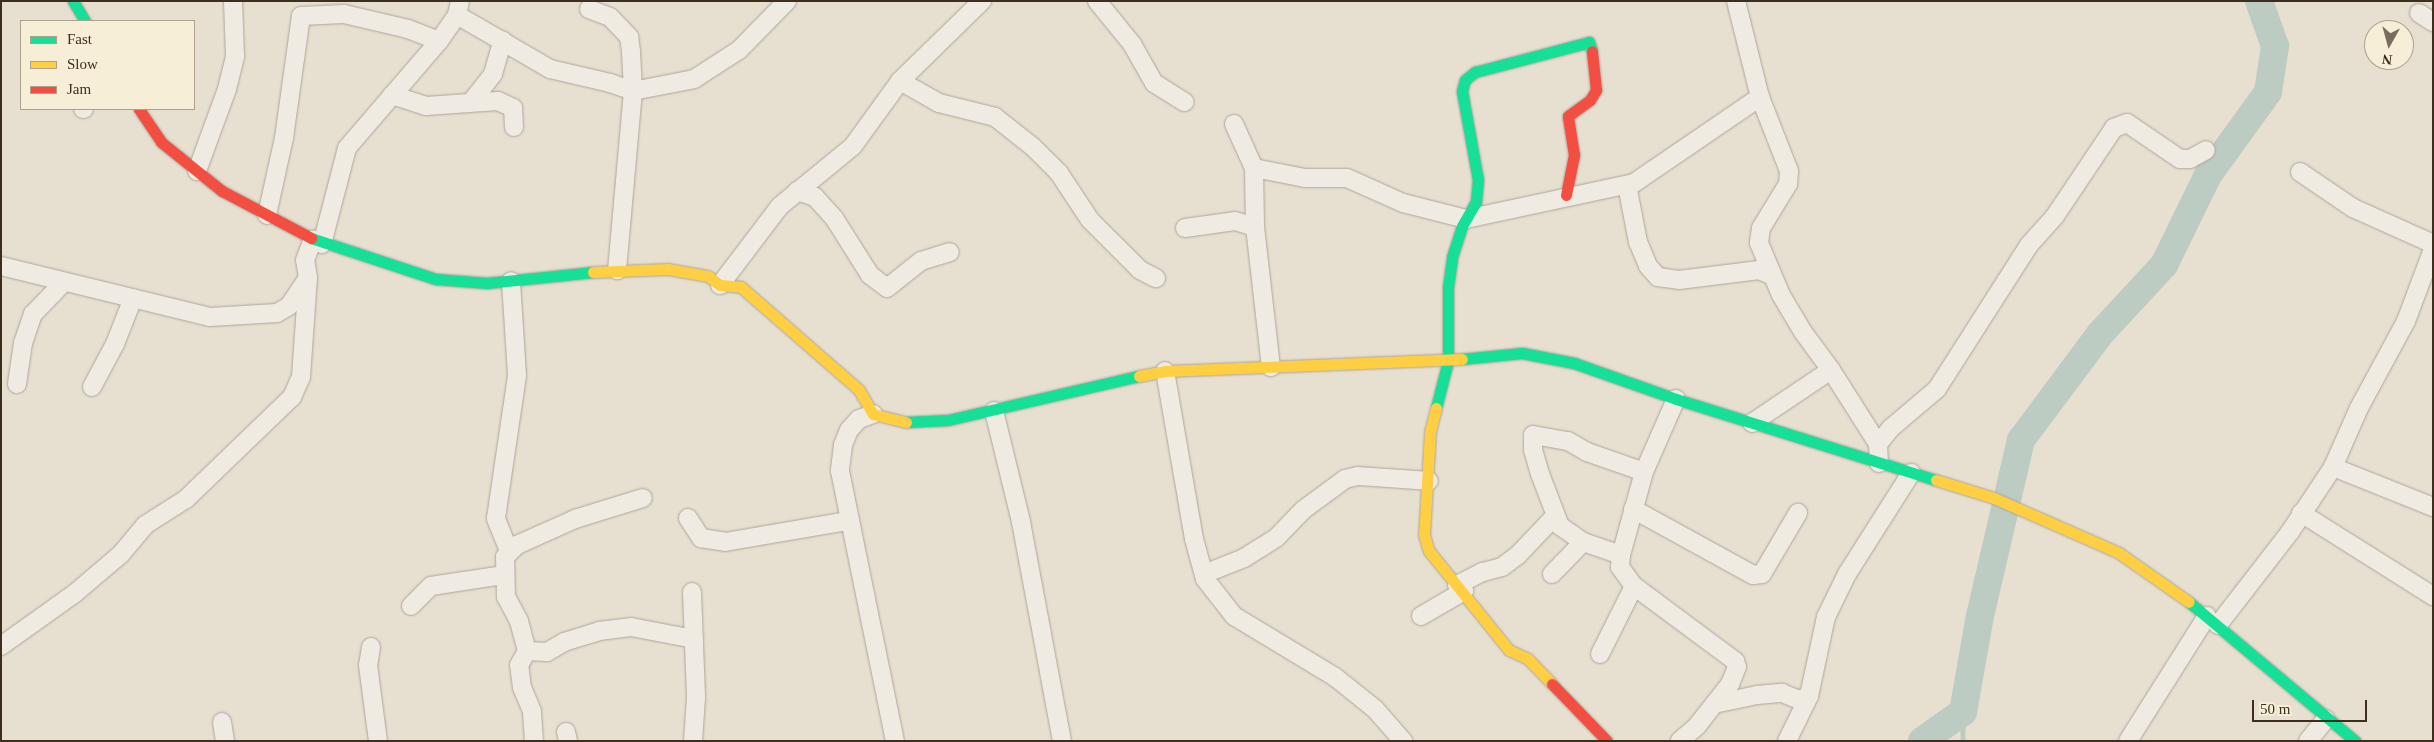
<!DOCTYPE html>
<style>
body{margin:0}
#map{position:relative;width:2434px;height:742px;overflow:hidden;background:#e7e0d1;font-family:Georgia,serif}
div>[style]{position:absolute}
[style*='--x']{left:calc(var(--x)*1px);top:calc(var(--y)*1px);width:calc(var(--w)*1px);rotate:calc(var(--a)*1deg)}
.stream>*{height:4.5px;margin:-2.25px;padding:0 2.25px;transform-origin:2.25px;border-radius:2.25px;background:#bcccc2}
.river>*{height:28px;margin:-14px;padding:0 14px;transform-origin:14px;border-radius:14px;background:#bcccc2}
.roads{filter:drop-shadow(0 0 1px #ada599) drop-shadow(0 0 1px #ada599)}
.street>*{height:18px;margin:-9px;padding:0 9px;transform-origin:9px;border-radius:9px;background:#efebe3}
.fast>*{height:11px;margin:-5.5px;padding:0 5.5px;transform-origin:5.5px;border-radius:5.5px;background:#16e098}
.slow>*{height:11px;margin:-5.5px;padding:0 5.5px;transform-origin:5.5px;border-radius:5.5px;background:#ffcf43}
.jam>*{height:11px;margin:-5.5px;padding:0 5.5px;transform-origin:5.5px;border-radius:5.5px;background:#f24e42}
span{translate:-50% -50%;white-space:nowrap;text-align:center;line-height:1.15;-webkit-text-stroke:5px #f7eed8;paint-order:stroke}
.frame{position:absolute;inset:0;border:2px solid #3d2e20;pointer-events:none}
.legend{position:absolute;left:20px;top:20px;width:175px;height:90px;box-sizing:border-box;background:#f7eed8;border:1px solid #ada18e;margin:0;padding:6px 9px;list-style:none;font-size:15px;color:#3d2e20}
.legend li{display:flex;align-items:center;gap:10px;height:25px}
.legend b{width:25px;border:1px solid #ada18e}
.north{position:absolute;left:2364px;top:20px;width:50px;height:50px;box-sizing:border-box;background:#f7eed8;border:1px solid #ada18e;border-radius:50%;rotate:187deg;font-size:14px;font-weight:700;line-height:20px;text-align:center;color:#3d2e20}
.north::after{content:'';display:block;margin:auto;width:18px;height:22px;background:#786c5e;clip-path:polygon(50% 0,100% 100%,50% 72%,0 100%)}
.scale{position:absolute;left:2252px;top:700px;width:115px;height:22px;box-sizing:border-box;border:2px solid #3d2e20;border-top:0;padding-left:6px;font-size:15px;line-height:18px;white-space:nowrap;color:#3d2e20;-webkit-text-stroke:4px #f7eed8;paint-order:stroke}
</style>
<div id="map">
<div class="stream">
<div style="--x:1963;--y:712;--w:29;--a:90"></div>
</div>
<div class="river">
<div style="--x:1922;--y:741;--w:50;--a:-35.3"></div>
<div style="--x:1963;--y:712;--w:97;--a:-80"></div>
<div style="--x:1980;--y:616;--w:181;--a:-76.9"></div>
<div style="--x:2021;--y:440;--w:132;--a:-53.3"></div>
<div style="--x:2100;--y:334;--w:94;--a:-47.2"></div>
<div style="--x:2164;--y:265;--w:100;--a:-63.9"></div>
<div style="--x:2208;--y:175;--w:102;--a:-54.1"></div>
<div style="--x:2268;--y:92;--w:47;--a:-81.3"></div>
<div style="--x:2275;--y:46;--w:48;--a:-109.6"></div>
</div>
<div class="roads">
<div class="street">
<div style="--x:1097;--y:1;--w:55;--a:50.9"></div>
<div style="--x:1132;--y:44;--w:45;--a:60.6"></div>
<div style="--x:1154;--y:83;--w:36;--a:32"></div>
<div style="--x:1736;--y:1;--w:99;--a:76"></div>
<div style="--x:1760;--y:97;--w:79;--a:68.6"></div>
<div style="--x:1789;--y:171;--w:13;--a:94"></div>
<div style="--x:1788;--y:184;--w:52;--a:121.5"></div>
<div style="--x:1761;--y:228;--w:15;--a:98"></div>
<div style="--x:1759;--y:243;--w:56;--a:67.1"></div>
<div style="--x:1781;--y:295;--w:43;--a:59.3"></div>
<div style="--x:1803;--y:332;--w:47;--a:53.6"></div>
<div style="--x:1831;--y:370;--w:88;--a:57.6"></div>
<div style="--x:1878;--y:444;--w:19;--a:87"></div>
<div style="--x:589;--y:9;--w:22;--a:21"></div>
<div style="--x:610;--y:17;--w:28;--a:46"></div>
<div style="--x:629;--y:37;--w:15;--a:82"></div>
<div style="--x:631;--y:52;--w:39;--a:87"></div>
<div style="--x:633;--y:91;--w:180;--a:95.1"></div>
<div style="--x:2419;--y:13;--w:17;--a:33"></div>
<div style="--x:457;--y:15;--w:108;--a:30.1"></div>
<div style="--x:550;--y:69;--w:62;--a:13.1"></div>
<div style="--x:610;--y:83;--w:24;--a:19"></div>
<div style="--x:633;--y:91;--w:62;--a:-11.1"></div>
<div style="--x:694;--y:79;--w:54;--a:-32.8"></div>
<div style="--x:739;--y:50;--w:69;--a:-45.6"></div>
<div style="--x:900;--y:81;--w:45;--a:29.4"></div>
<div style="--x:939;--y:103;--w:58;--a:14"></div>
<div style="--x:995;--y:117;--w:48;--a:38.3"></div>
<div style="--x:1033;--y:147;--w:37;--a:45"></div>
<div style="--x:1059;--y:173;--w:56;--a:56.6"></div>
<div style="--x:1090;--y:220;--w:71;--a:45"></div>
<div style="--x:1140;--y:270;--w:18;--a:27"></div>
<div style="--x:392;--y:95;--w:36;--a:18"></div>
<div style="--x:426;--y:106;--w:72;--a:-4"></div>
<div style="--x:498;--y:101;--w:17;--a:25"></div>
<div style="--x:513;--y:108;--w:19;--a:87"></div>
<div style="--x:472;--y:101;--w:34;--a:-52"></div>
<div style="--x:493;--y:74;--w:35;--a:-74"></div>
<div style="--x:83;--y:109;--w:1;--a:0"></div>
<div style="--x:1234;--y:124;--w:48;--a:65.6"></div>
<div style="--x:1254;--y:168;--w:59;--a:89"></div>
<div style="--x:1255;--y:227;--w:141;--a:83.5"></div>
<div style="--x:1254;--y:168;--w:52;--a:11.1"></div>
<div style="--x:1305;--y:178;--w:42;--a:0"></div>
<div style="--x:1347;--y:178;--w:61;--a:24.1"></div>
<div style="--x:1403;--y:203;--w:65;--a:14.3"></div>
<div style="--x:1466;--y:219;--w:172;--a:-12.1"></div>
<div style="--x:1634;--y:183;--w:153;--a:-34.3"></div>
<div style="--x:197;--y:171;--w:87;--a:-69.9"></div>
<div style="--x:227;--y:89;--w:34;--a:-76"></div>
<div style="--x:235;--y:56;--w:55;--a:-92.1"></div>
<div style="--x:2300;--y:172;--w:64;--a:34.2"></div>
<div style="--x:2353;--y:208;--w:88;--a:24.2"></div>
<div style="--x:1627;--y:185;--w:58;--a:79.1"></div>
<div style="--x:1638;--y:242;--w:26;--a:67"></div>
<div style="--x:1648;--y:266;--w:15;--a:48"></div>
<div style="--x:1658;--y:277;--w:21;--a:8"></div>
<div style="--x:1679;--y:280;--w:81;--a:-7.1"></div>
<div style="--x:1759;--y:270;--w:13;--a:23"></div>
<div style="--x:797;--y:191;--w:19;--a:18"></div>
<div style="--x:815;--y:197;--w:28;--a:48"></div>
<div style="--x:834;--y:218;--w:67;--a:57.7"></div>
<div style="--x:870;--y:275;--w:21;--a:37"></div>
<div style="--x:887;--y:288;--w:43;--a:-38.5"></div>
<div style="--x:921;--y:261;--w:30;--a:-17"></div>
<div style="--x:267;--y:215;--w:79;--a:-77.6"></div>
<div style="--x:284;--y:138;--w:123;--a:-82.1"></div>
<div style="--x:301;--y:16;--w:43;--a:-2.7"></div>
<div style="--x:344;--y:14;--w:66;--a:13.2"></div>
<div style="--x:408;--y:29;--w:33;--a:21"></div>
<div style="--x:1185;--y:228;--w:50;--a:-8"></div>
<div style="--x:1235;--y:221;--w:21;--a:17"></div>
<div style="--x:322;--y:244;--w:99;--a:-75.4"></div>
<div style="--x:347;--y:148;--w:141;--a:-49.3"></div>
<div style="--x:439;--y:41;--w:32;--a:-55"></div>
<div style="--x:457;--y:15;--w:14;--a:-78"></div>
<div style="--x:1;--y:266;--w:215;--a:13.7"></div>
<div style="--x:210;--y:317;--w:67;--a:-3.4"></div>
<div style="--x:277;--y:313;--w:14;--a:-30"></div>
<div style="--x:289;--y:306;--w:34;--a:-56"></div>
<div style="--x:720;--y:285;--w:99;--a:-52.8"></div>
<div style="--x:780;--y:206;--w:94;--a:-39.4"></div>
<div style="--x:853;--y:146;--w:80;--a:-54.1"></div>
<div style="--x:900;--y:81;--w:115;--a:-44.3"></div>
<div style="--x:1165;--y:371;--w:170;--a:80.2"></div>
<div style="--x:1194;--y:539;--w:41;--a:74.6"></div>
<div style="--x:1205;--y:579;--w:47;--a:51.9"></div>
<div style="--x:1234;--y:616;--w:118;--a:31.1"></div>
<div style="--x:1335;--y:677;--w:51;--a:38.7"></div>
<div style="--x:1375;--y:709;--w:43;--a:48.8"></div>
<div style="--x:17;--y:384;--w:41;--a:-81.7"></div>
<div style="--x:23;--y:343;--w:31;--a:-71"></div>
<div style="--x:33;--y:314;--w:45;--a:-45.9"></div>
<div style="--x:92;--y:387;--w:49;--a:-61.9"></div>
<div style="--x:115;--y:344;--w:49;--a:-68.6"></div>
<div style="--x:1676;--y:399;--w:80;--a:113.7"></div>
<div style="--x:1644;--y:472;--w:86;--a:105.5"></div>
<div style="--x:1621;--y:555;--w:12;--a:95"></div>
<div style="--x:1620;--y:567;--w:24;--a:54"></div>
<div style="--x:1634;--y:586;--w:126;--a:36.6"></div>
<div style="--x:1735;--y:661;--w:6;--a:72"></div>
<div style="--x:1737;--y:667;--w:18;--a:112"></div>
<div style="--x:1730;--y:684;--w:53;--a:128.2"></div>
<div style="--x:1697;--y:726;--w:23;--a:139"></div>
<div style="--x:994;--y:411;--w:114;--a:76.3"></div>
<div style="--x:1021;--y:522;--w:223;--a:79.4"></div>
<div style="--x:873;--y:414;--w:15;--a:160"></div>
<div style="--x:859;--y:419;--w:15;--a:132"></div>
<div style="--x:849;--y:430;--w:16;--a:112"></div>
<div style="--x:843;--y:445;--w:26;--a:97"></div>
<div style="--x:840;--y:471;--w:276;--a:78.5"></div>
<div style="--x:1752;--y:423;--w:95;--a:-33.9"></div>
<div style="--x:1878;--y:444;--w:21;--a:-51"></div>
<div style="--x:1891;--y:428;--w:60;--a:-40.3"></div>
<div style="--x:1937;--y:389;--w:171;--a:-57.4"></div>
<div style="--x:2029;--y:245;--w:39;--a:-48"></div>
<div style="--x:2055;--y:216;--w:106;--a:-56.2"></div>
<div style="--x:2114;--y:128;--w:14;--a:-21"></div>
<div style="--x:2127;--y:123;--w:64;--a:34.2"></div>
<div style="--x:2180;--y:159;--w:10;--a:0"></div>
<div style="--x:2190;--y:159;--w:18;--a:-29"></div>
<div style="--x:2333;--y:467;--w:108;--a:21.8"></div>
<div style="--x:1633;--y:509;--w:137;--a:28.8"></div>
<div style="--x:1753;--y:575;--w:9;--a:-6"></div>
<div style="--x:1762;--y:574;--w:71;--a:-59.5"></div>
<div style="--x:2301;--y:513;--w:156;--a:32.2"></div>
<div style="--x:688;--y:518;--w:24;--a:57"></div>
<div style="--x:701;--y:538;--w:24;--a:9"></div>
<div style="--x:725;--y:542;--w:125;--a:-9.7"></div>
<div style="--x:509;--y:551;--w:35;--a:-112"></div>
<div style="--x:496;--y:518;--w:145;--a:-81.6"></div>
<div style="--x:517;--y:375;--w:94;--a:-93.7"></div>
<div style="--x:1621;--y:555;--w:40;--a:-161.1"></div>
<div style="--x:1583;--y:542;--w:28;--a:-145"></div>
<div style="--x:1560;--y:526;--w:56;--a:-111"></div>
<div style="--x:1540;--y:474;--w:25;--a:-106"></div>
<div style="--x:1533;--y:450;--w:15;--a:-90"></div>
<div style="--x:1533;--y:435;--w:36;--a:10"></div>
<div style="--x:1568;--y:441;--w:22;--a:30"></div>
<div style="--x:1587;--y:452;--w:60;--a:19.3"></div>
<div style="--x:1204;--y:574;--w:43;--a:-21.8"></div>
<div style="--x:1244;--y:558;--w:39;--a:-32"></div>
<div style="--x:1277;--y:537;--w:37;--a:-46"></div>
<div style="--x:1303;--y:510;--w:52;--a:-36.4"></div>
<div style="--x:1345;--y:479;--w:13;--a:-13"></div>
<div style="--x:1358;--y:476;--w:71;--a:4"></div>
<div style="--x:1552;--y:574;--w:45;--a:-45.9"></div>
<div style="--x:1457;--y:585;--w:29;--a:-27"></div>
<div style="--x:1483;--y:572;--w:20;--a:-15"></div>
<div style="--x:1502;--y:567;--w:20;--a:-37"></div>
<div style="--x:1518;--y:555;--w:54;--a:-46.5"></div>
<div style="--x:692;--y:592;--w:106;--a:87.8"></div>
<div style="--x:696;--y:698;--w:43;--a:94"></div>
<div style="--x:411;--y:606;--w:28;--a:-45"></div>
<div style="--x:431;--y:586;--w:74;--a:-8.6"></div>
<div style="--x:1421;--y:616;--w:50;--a:-30.2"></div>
<div style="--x:2218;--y:625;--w:118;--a:-52.3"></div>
<div style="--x:2290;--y:532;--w:78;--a:-56.5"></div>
<div style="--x:2333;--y:467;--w:64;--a:-66.2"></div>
<div style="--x:2359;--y:408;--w:99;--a:-61.6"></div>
<div style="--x:2406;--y:321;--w:77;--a:-69.4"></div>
<div style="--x:1;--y:646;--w:90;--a:-35.5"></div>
<div style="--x:74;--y:594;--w:62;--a:-40.4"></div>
<div style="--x:121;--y:554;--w:38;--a:-50"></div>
<div style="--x:145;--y:525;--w:49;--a:-32.4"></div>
<div style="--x:186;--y:499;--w:147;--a:-43.9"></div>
<div style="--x:292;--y:397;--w:22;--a:-66"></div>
<div style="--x:301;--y:377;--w:99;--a:-86"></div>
<div style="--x:308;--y:278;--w:18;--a:-99"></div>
<div style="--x:305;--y:260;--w:22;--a:-69"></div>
<div style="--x:371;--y:647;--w:18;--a:99"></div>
<div style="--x:368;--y:665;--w:77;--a:82.5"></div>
<div style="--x:527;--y:651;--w:20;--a:3"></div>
<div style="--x:547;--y:652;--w:20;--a:-30"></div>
<div style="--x:564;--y:642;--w:37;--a:-17"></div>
<div style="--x:599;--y:631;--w:32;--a:-7"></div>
<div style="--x:631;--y:627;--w:64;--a:10.8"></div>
<div style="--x:1600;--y:654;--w:76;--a:-63.4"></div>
<div style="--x:1714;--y:704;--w:44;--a:-11.8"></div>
<div style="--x:1757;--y:695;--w:25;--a:-5"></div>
<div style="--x:1782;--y:693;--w:18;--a:22"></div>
<div style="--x:1799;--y:700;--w:11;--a:-22"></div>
<div style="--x:222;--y:722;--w:19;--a:81"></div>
<div style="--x:566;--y:732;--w:9;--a:77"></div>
<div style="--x:534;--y:741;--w:30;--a:-94"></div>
<div style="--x:532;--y:711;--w:25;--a:-113"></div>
<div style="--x:522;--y:688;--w:23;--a:-97"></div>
<div style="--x:519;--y:665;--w:16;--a:-60"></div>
<div style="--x:527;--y:651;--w:31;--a:-105"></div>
<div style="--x:519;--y:621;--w:27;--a:-118"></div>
<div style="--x:506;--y:597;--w:40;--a:-91.4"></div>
<div style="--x:505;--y:557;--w:17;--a:-45"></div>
<div style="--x:517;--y:545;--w:64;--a:-24.1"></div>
<div style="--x:575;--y:519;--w:71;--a:-17.2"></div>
<div style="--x:1787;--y:741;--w:50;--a:-63.9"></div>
<div style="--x:1809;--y:696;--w:81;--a:-77.9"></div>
<div style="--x:1826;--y:617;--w:48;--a:-64"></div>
<div style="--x:1847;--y:574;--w:120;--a:-57.6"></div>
<div style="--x:2128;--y:741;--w:148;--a:-57.7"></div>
<div style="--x:2308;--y:741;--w:28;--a:-51"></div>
</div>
<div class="fast">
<div style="--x:73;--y:1;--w:23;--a:59"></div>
<div style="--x:311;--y:238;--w:132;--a:18.2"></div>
<div style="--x:436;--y:279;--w:51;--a:4.5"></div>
<div style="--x:487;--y:283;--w:107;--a:-5.9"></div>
<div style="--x:1462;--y:359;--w:60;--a:-5.7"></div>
<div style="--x:1522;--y:353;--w:53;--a:10.9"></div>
<div style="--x:1574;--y:363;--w:108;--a:19.4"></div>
<div style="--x:1676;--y:399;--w:272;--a:17.3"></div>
<div style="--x:1436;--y:408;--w:49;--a:-75.7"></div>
<div style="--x:1448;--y:361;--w:74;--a:-90"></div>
<div style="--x:1448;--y:287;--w:30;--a:-82"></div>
<div style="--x:1452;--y:257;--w:33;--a:-72"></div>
<div style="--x:1462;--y:226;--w:28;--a:-60"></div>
<div style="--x:1476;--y:202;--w:22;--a:-85"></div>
<div style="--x:1478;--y:180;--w:90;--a:-100.2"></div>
<div style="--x:1462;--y:91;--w:11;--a:-75"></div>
<div style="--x:1465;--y:80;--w:13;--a:-39"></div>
<div style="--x:1475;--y:72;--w:118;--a:-14.7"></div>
<div style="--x:1589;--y:42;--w:9;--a:72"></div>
<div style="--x:906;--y:422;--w:42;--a:-2.7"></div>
<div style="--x:948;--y:420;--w:196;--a:-13"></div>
<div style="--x:2189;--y:602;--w:217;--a:39.9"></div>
</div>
<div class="slow">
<div style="--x:593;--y:272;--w:75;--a:-2.3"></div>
<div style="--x:668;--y:269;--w:41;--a:9.9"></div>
<div style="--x:708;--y:276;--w:15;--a:37"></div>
<div style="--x:720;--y:285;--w:21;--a:5"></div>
<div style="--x:741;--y:287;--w:157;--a:41.1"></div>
<div style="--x:859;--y:390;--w:28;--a:60"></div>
<div style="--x:873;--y:414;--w:34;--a:14"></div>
<div style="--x:1139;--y:376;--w:26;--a:-11"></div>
<div style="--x:1165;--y:371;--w:297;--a:-2.3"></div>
<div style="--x:1436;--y:408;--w:25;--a:104"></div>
<div style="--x:1430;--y:432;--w:103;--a:93.3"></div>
<div style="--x:1424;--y:535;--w:17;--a:73"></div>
<div style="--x:1429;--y:551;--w:127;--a:51.1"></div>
<div style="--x:1509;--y:650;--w:21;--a:25"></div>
<div style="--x:1528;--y:659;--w:35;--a:46"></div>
<div style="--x:1936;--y:480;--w:61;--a:17.2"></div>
<div style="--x:1994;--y:498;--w:137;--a:23.7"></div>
<div style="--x:2119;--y:553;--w:85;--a:35"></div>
</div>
<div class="jam">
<div style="--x:139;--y:109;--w:40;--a:56"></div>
<div style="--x:161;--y:142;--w:78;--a:38.8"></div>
<div style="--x:222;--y:191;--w:101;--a:27.8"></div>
<div style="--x:1566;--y:195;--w:41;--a:-78.7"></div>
<div style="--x:1574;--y:155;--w:39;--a:-99"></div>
<div style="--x:1568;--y:116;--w:27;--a:-36"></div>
<div style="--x:1590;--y:100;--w:12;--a:-59"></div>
<div style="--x:1596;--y:90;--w:39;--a:-96"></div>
<div style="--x:1552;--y:684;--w:79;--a:46"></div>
</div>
</div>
<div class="frame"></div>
<ul class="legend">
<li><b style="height:6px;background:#16e098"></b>Fast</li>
<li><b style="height:6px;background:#ffcf43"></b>Slow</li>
<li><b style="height:6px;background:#f24e42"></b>Jam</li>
</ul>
<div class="north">N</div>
<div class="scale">50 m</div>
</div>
